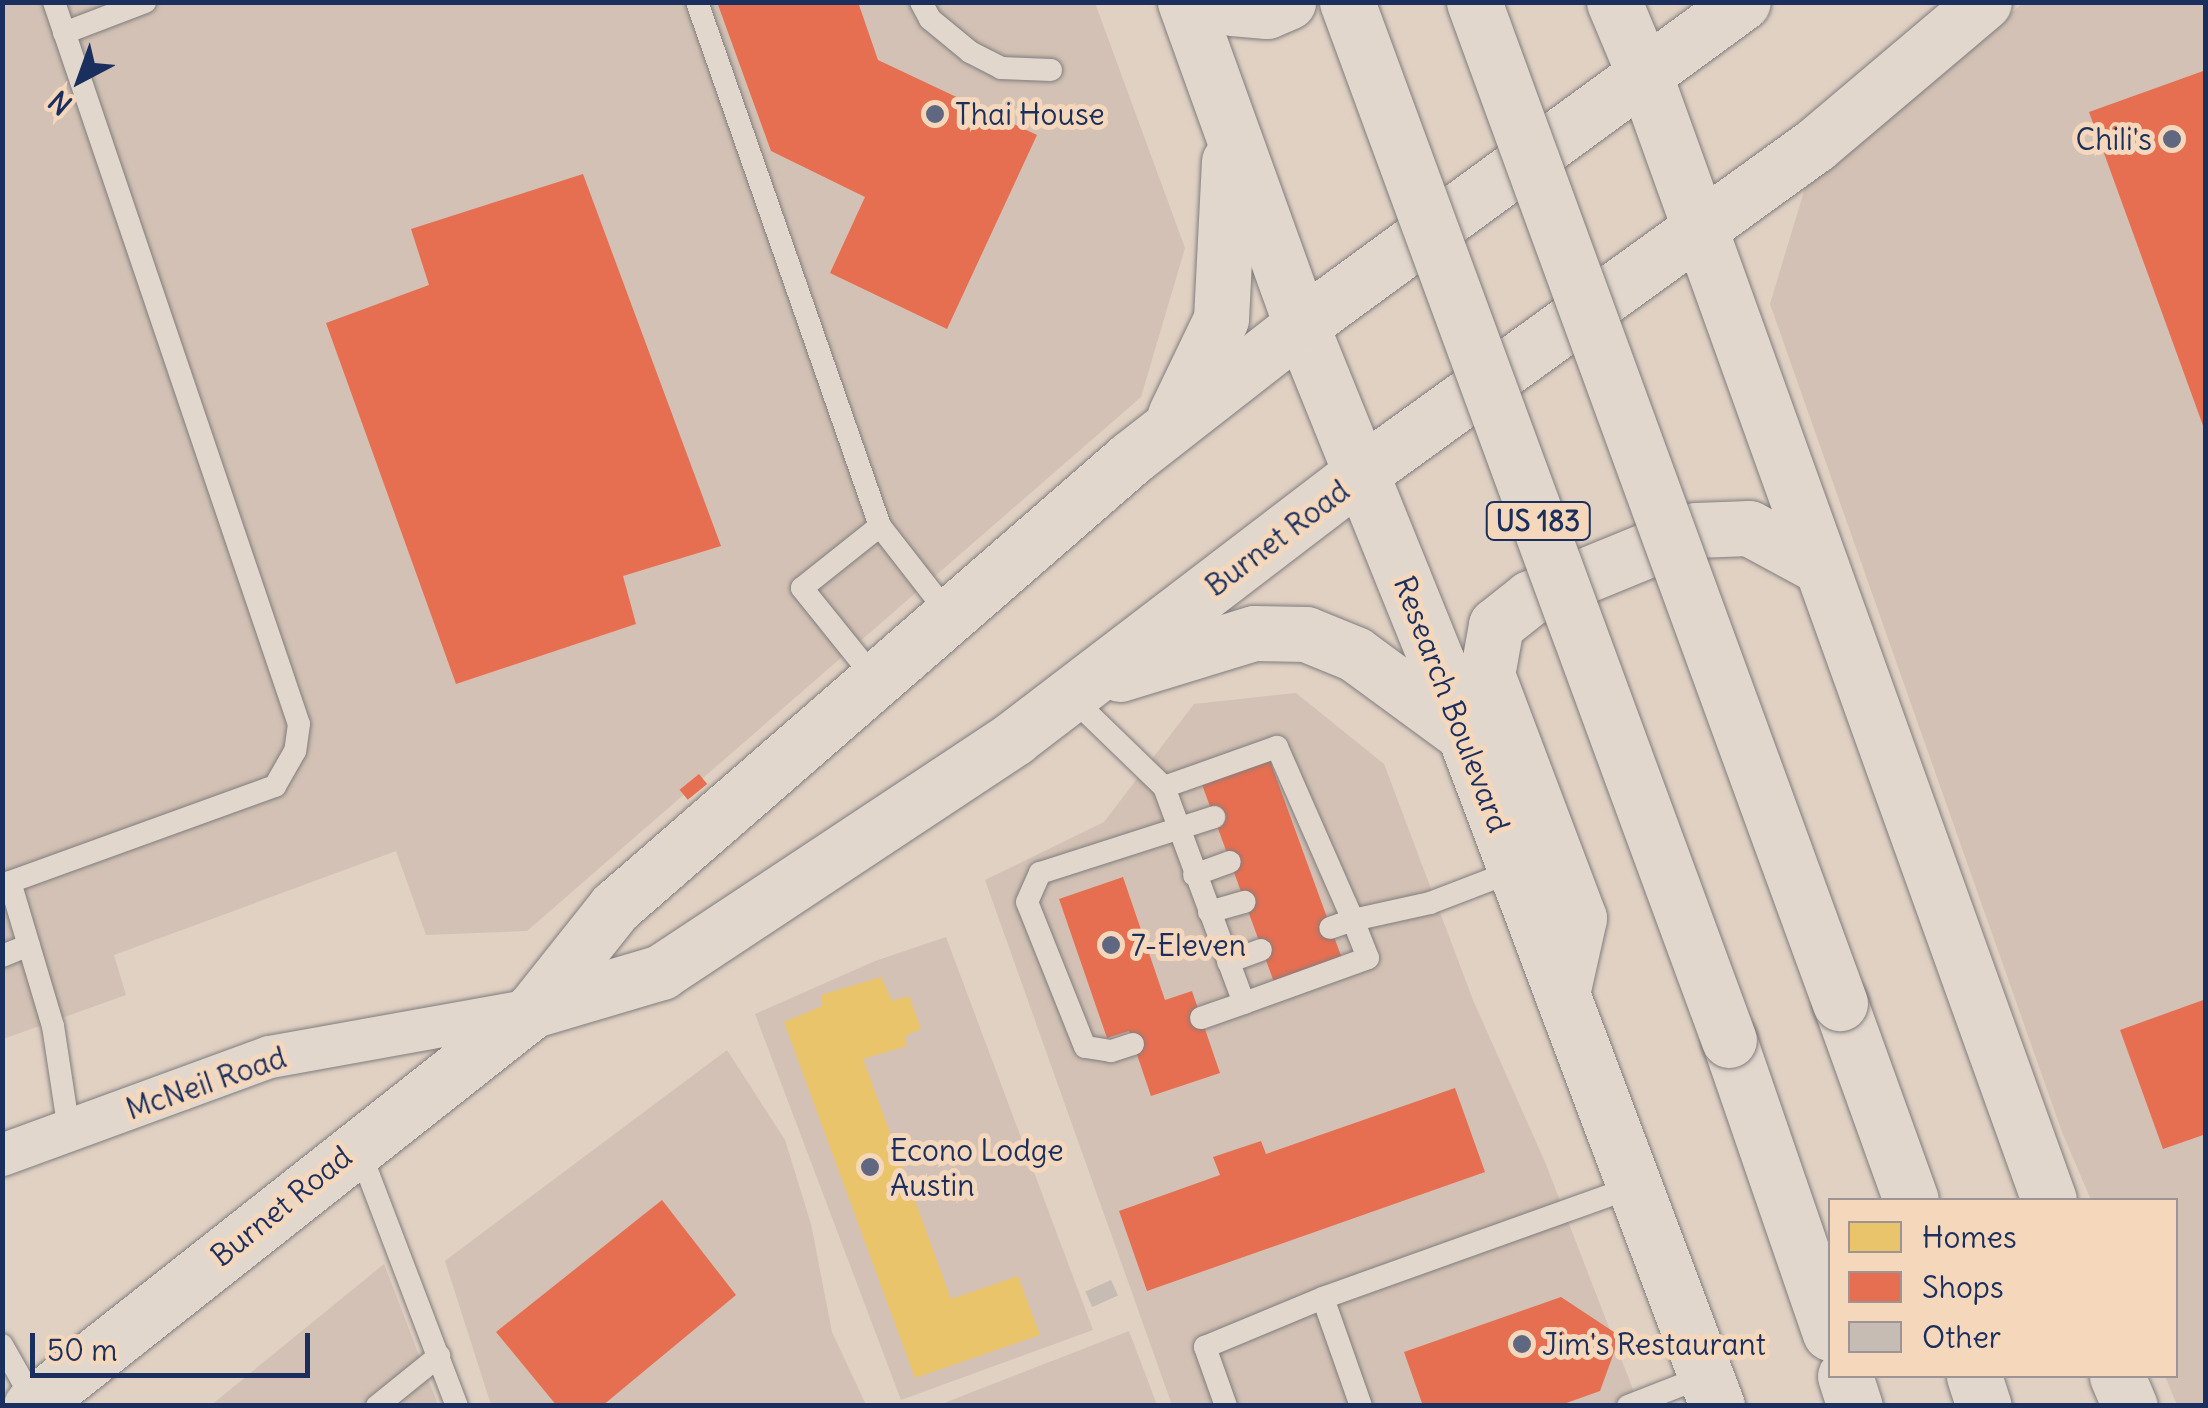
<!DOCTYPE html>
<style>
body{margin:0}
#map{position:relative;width:2208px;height:1408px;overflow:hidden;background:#e0d1c3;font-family:Delius,sans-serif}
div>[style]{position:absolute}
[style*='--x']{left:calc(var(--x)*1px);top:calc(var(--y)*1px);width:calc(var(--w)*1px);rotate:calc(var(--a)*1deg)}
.built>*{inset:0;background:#d2c1b4}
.homes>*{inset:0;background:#e9c46a}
.shops>*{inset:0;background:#e76f51;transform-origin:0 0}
.building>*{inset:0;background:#c6bcb4;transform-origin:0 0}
.roads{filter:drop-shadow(0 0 2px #807d7f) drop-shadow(0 0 2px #807d7f)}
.lane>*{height:22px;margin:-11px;padding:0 11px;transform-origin:11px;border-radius:11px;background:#e2d7cc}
.street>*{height:42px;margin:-21px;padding:0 21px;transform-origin:21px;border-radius:21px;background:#e2d7cc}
.secondary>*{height:55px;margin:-27.5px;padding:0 27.5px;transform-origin:27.5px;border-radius:27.5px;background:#e2d7cc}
.highway>*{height:55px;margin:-27.5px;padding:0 27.5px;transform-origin:27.5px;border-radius:27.5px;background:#e2d7cc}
.bridges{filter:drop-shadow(0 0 2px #807d7f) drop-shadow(0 0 2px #807d7f)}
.highway-bridge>*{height:55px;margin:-27.5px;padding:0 27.5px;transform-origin:27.5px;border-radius:27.5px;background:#e2d7cc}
.dots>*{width:28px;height:28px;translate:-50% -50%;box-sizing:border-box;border:5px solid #f5d8bb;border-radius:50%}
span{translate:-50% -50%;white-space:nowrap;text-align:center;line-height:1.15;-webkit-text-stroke:10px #f5d8bb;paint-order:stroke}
.shield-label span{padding:2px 8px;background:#f5d8bb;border:2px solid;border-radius:8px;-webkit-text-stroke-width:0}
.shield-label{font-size:28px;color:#1b2f5e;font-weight:700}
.poi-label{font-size:30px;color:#1b2f5e}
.left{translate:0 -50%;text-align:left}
.right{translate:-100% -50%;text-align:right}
.street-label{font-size:30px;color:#1b2f5e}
.frame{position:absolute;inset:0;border:5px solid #1b2f5e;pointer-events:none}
.legend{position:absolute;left:1828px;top:1198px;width:350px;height:180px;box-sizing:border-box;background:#f5d8bb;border:2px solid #9e9496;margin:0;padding:12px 18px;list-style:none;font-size:30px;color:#1b2f5e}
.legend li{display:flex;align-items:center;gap:20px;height:50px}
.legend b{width:50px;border:2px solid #9e9496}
.north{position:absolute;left:30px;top:30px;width:100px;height:100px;-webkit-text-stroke:8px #f5d8bb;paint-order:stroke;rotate:221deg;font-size:28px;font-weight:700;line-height:40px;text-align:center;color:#1b2f5e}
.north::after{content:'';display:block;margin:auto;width:35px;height:45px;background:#1b2f5e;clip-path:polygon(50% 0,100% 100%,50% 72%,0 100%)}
.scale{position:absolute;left:30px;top:1333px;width:280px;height:45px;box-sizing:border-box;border:5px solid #1b2f5e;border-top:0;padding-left:12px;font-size:30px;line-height:35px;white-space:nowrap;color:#1b2f5e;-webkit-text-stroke:8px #f5d8bb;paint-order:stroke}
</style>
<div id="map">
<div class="built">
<div style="clip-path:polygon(2px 3px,1095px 3px,1185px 248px,1141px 397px,527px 931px,426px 935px,396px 851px,114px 955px,126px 995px,3px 1039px)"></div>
<div style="clip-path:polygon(2023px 3px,2205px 3px,2205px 1405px,2177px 1405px,2165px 1376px,2176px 1376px,2176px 1200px,2091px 1200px,2062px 1132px,1770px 304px,1805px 188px)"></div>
<div style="clip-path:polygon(1296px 693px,1384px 764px,1473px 1000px,1545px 1162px,1639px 1405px,1172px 1405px,985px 880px,1104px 822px,1194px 704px)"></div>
<div style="clip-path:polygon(946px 937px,1093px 1330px,901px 1400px,755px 1014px,875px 961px)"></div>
<div style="clip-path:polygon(727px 1050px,785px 1140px,811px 1224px,832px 1332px,866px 1405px,491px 1405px,445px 1261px)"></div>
<div style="clip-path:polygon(384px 1264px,438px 1405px,210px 1406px)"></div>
<div style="clip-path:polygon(1129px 1331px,1157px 1405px,939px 1405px)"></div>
</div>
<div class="homes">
<div style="clip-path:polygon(881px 977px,892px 1001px,909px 996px,921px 1029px,905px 1036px,907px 1046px,863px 1059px,951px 1299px,1018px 1276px,1040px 1335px,915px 1378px,784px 1022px,822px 1006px,821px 995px)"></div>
</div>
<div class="shops">
<div style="clip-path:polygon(717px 2px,858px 2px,878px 60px,1037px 135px,947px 329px,830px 273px,865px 197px,771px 151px)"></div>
<div style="clip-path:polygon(2206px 70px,2206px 431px,2205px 431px,2089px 112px)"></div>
<div style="clip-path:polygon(583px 174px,721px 546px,623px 576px,636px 624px,456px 684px,326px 323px,429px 285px,411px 229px)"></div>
<div style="left:1269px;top:758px;width:216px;height:72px;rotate:70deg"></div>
<div style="left:699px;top:774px;width:13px;height:25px;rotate:51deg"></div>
<div style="clip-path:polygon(1123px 877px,1165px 1000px,1192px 991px,1220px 1073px,1151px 1096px,1129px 1031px,1107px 1038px,1059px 899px)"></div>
<div style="clip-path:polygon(2206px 999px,2206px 1134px,2163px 1149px,2120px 1030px)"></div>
<div style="clip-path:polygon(1455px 1088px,1485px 1172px,1147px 1291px,1119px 1211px,1220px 1175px,1213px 1157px,1261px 1141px,1266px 1154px)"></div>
<div style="clip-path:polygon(662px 1200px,736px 1295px,602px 1406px,557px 1406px,496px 1332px)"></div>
<div style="clip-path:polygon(1561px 1297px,1620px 1336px,1600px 1391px,1558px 1406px,1423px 1406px,1404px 1352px)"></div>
</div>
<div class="building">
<div style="left:1111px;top:1280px;width:17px;height:28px;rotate:66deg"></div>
</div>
<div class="roads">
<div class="lane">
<div style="--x:54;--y:2;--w:762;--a:71.26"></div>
<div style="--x:299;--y:724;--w:27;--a:98"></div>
<div style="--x:295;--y:751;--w:40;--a:119.7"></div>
<div style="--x:275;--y:786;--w:282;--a:160.1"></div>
<div style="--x:10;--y:882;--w:150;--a:73.4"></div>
<div style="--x:53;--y:1026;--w:106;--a:81.3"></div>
<div style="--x:697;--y:2;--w:555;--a:70.75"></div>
<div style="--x:880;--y:526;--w:114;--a:52.1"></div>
<div style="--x:921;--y:2;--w:19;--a:62"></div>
<div style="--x:930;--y:19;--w:52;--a:39.5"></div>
<div style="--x:970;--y:52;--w:35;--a:27"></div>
<div style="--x:1001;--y:68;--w:50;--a:2.3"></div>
<div style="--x:64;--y:33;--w:87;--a:-20.9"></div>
<div style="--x:876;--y:680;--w:118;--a:-128.8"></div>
<div style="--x:802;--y:588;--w:100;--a:-38.5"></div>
<div style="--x:1070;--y:696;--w:131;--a:44.1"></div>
<div style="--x:1164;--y:787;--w:120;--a:-19.5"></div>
<div style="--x:1277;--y:747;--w:189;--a:66.3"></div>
<div style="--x:1353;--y:920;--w:79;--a:-12.4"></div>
<div style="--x:1430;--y:903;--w:92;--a:-21"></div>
<div style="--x:1164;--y:787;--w:230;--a:69.7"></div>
<div style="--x:1244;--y:1003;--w:132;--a:-19.9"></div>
<div style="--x:1368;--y:958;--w:41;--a:-111.5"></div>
<div style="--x:1353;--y:920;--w:24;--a:161"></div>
<div style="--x:1194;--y:875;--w:38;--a:-20"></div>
<div style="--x:1209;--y:912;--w:37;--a:-16"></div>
<div style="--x:2;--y:956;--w:29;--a:-22"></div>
<div style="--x:1228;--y:962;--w:35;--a:-20"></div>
<div style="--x:1201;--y:1018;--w:46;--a:-19.2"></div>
<div style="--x:1133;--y:1044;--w:23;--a:162"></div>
<div style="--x:1111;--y:1051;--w:26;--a:-171"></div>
<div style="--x:1085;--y:1047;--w:156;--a:-111.8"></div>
<div style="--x:1027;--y:902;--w:32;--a:-66"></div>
<div style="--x:1040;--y:873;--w:183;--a:-17.8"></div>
<div style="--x:358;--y:1147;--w:277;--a:69.1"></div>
<div style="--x:2;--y:1345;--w:67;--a:60.4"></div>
<div style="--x:377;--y:1406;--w:80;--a:-38.9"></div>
<div style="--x:1226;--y:1406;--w:63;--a:-109.6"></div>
<div style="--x:1205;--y:1347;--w:128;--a:-22.6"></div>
<div style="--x:1361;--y:1406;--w:114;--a:-109.4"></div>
<div style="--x:1323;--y:1298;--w:331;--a:-19.7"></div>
<div style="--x:1628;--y:1406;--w:83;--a:-21.3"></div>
</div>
<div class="street">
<div style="--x:2;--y:1155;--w:285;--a:-20.1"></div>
<div style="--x:270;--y:1057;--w:265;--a:-10.2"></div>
</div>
<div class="secondary">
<div style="--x:1185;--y:2;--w:343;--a:70.2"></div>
<div style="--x:1301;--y:325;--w:366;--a:68"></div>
<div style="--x:1438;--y:664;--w:793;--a:69.39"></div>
<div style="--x:1226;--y:2;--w:8;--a:45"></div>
<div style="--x:1232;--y:8;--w:35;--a:5"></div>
<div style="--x:1267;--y:11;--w:23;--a:-23"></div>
<div style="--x:1614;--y:2;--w:80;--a:67.3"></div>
<div style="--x:1645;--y:76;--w:1194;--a:70.23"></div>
<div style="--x:1175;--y:415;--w:106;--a:-64.4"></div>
<div style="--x:1221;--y:319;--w:158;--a:-87.1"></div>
<div style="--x:1120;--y:674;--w:140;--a:-17"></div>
<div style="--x:1254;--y:633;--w:52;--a:1.1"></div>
<div style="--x:1306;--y:634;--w:53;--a:22.2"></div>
<div style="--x:1355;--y:654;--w:135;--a:36.3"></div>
<div style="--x:1562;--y:994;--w:78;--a:-77.4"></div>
<div style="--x:1579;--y:918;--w:260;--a:-110.7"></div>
<div style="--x:1487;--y:675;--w:51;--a:-79.8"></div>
<div style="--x:1496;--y:625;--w:43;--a:-38.5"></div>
<div style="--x:1530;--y:598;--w:179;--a:-22.3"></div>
<div style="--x:1696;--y:530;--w:53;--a:-2.2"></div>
<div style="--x:1749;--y:528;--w:82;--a:28.4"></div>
<div style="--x:533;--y:1010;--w:134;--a:-16.5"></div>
<div style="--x:661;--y:972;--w:424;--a:-33.5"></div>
<div style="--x:1014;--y:738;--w:437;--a:-37.4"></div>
<div style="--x:1361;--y:473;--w:560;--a:-35.85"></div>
<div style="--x:1815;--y:145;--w:221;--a:-40.2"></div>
<div style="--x:2117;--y:1376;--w:33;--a:67"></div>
<div style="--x:31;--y:1406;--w:639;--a:-38.27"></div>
<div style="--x:533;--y:1010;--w:132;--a:-51.5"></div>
<div style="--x:615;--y:907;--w:684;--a:-41.03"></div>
<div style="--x:1131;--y:458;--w:216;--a:-38"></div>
<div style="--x:1301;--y:325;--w:547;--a:-36.16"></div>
</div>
<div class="highway">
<div style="--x:1840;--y:1003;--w:209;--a:70.2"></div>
<div style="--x:1729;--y:1040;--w:310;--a:71"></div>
<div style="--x:1845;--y:1376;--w:32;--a:72"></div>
<div style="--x:1974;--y:1376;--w:32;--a:72"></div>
</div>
</div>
<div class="bridges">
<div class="highway-bridge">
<div style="--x:1347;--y:2;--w:1106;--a:69.8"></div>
<div style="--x:1474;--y:2;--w:1066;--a:69.92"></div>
</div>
</div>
<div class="dots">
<div style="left:935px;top:114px;background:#606881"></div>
<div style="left:2172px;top:139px;background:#606881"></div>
<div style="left:1111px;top:945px;background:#606881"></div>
<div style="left:870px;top:1167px;background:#606881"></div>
<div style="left:1522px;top:1344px;background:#606881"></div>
</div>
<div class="shield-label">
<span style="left:1538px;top:521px">US 183</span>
</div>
<div class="poi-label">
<span class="left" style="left:955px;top:114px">Thai House</span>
<span class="right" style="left:2152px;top:139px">Chili's</span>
<span class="left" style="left:1131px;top:945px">7-Eleven</span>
<span class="left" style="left:890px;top:1167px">Econo Lodge<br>Austin</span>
<span class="left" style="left:1542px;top:1344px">Jim's Restaurant</span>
</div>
<div class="street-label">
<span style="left:1277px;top:538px;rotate:-37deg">Burnet Road</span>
<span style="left:1452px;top:704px;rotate:69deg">Research Boulevard</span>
<span style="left:206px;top:1083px;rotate:-19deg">McNeil Road</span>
<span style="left:281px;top:1206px;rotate:-39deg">Burnet Road</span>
</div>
<div class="frame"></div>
<ul class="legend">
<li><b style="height:28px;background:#e9c46a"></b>Homes</li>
<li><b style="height:28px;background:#e76f51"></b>Shops</li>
<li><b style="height:28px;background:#c6bcb4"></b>Other</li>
</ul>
<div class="north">N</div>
<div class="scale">50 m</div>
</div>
